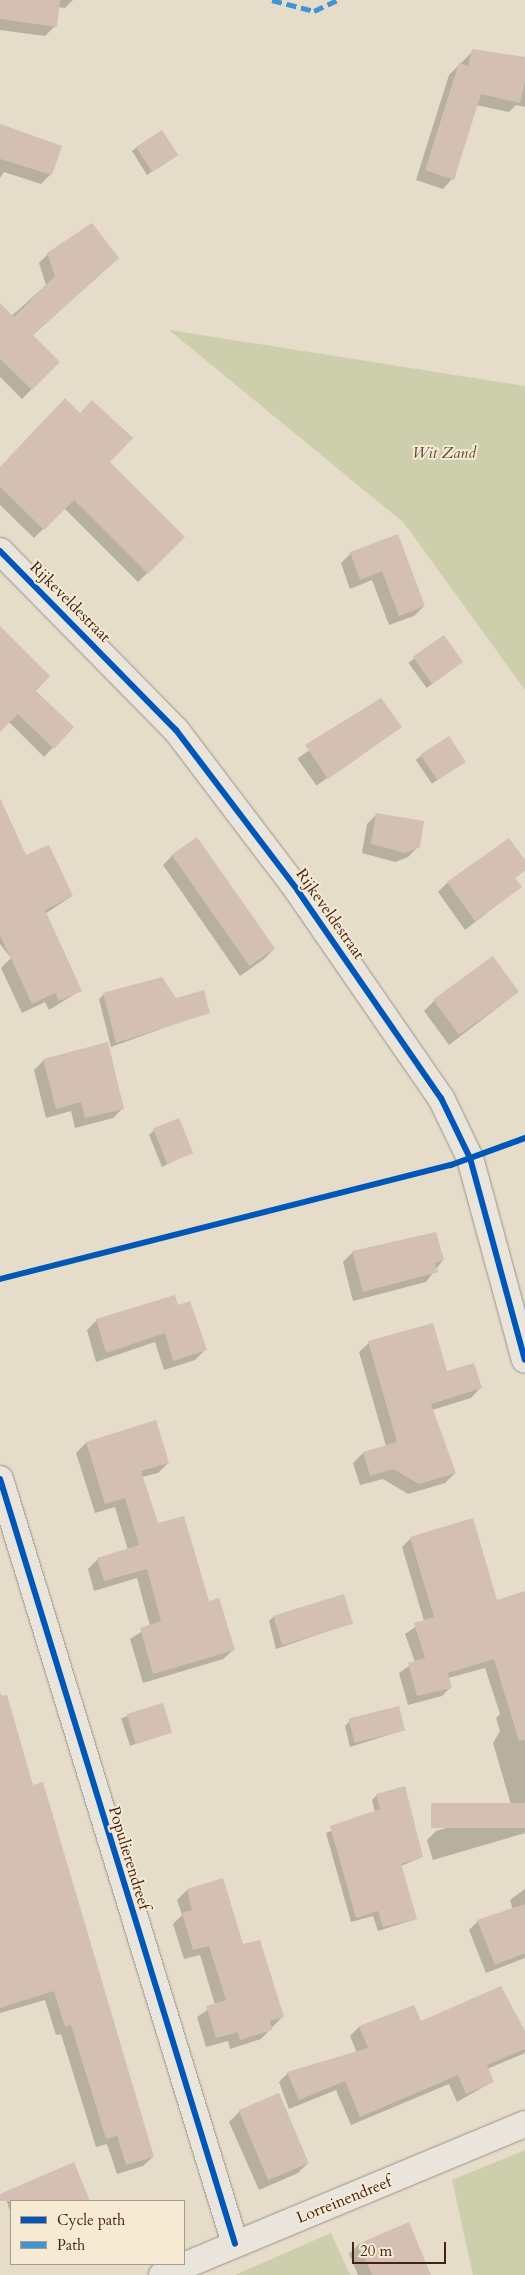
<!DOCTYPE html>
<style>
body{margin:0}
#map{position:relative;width:525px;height:2275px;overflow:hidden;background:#e5dcc9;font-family:Cardo,serif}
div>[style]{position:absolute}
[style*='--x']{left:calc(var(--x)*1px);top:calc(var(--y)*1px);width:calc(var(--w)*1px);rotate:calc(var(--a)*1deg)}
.green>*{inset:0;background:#cdceab}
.shadow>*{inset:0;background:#0003;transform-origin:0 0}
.building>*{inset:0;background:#d3bfb4;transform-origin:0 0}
.roads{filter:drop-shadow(0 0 1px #9b9285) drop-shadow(0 0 1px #9b9285)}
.street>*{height:26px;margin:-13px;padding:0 13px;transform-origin:13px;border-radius:13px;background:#eae5dc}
.quiet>*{height:5px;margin-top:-2.5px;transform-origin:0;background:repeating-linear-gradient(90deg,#4095d3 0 10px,transparent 0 15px)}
.cycleway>*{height:6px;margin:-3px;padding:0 3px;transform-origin:3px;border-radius:3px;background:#0057b8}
span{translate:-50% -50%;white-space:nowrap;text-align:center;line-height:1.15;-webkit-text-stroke:4px #f6ead4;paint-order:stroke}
.park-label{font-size:16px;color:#604b34;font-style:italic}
.street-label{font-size:16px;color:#432314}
.legend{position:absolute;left:10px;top:2200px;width:175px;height:65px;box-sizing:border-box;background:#f6ead4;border:1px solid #ae9a87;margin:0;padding:6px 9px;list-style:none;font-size:15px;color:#432314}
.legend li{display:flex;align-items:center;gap:10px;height:25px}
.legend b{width:25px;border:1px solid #ae9a87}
.scale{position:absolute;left:352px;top:2242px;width:94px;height:22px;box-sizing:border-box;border:2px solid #432314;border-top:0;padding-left:6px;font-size:15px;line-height:18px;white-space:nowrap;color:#432314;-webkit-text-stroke:4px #f6ead4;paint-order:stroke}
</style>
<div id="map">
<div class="green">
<div style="clip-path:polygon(169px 330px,525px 386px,525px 690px,404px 523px)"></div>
<div style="clip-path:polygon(525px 2150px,525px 2275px,473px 2275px,452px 2180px)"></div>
<div style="clip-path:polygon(331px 2233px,350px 2275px,235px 2275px)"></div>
</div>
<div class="shadow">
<div style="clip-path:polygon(0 0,73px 0,65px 8px,58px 7px,55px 26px,45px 36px,0 30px)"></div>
<div style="clip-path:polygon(473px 51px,525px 59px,525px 107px,516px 105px,509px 112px,476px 105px,452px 179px,443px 189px,416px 180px,449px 75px)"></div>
<div style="clip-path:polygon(0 125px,51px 174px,41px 184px,4px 172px,0 178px)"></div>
<div style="clip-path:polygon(137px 147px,176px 155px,147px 175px,132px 151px)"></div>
<div style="clip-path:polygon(48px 254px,118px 258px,32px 336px,58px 362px,22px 399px,0 377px,0 319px,5px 322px,46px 285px,39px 263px)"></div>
<div style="clip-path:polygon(108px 462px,184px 537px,138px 582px,64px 508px,34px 538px,0 505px,0 468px)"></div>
<div style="clip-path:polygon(398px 536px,424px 606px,414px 616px,389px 625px,372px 580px,350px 589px,341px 563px,351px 553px)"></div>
<div style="clip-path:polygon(0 627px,34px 691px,72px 727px,44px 757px,9px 722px,0 731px)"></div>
<div style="left:444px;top:637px;width:31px;height:44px;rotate:54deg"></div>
<div style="left:381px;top:700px;width:33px;height:102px;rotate:55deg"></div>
<div style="left:448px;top:738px;width:29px;height:39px;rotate:56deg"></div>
<div style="clip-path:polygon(0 801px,25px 857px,72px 896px,45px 914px,81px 990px,49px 1010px,45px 1002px,22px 1013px,1px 968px,11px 958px,0 944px)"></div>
<div style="clip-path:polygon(377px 814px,418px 847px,408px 857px,395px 862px,362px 853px,367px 824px)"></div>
<div style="clip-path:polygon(173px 855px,274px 949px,264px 959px,240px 976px,163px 865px)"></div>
<div style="clip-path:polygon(525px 862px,525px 870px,514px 879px,520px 887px,465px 930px,438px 892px,447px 883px)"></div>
<div style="clip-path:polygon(518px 992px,449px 1045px,424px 1011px,434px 1001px)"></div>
<div style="clip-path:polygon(104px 994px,175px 999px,208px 1012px,111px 1047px,99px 999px)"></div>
<div style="clip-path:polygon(44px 1060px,123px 1108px,113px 1118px,75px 1128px,71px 1111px,46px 1118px,34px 1070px)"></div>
<div style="clip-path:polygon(154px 1130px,191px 1152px,162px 1167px,149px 1135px)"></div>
<div style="clip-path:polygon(353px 1252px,443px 1260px,426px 1282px,353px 1301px,343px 1262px)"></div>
<div style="clip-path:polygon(178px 1306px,205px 1350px,195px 1360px,164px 1370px,155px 1342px,96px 1362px,87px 1330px,97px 1320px)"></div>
<div style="clip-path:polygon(369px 1343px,480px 1388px,471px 1398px,432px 1410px,455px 1473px,445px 1483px,408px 1494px,383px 1479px,360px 1485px,353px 1463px,363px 1453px,386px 1446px,359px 1352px)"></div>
<div style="clip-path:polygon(86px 1443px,168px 1463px,158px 1473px,142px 1477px,157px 1525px,233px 1650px,223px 1659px,143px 1683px,130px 1639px,150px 1626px,137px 1578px,94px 1591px,88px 1569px,98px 1559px,128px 1550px,115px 1507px,95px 1513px,76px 1453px)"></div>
<div style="clip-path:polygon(411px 1538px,525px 1625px,525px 1833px,433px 1860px,427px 1840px,436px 1831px,512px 1808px,493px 1743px,500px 1731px,496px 1718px,500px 1714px,485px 1668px,448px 1678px,451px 1687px,442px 1696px,408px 1705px,399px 1673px,415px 1662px,405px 1634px,424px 1621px,402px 1547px)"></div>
<div style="clip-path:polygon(274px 1616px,352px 1623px,276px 1649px,269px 1621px)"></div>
<div style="clip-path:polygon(0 1693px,153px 2157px,143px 2166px,117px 2174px,107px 2144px,96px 2147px,61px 2034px,56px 2035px,45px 2000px,0 2013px)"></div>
<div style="left:162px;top:1705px;width:29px;height:43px;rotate:72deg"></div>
<div style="clip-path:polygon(350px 1721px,404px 1730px,350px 1747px,345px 1726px)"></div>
<div style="clip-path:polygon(377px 1795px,422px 1857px,401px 1866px,416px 1919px,378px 1931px,373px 1916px,351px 1922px,326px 1833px,375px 1812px,372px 1800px)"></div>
<div style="clip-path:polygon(223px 1880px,242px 1946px,282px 2017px,261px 2039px,230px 2049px,228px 2041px,206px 2047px,197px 2017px,215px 2005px,200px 1955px,184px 1959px,173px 1924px,182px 1915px,177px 1900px,187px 1890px)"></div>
<div style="clip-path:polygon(525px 1889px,525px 1958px,486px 1973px,469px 1930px,478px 1921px,513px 1910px,510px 1900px)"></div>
<div style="clip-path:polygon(414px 2006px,421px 2022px,525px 2031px,525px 2053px,487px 2069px,492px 2082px,457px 2102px,449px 2084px,351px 2125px,336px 2090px,289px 2109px,279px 2082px,288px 2073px,357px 2053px,350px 2036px,359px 2027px)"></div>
<div style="clip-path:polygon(278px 2094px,308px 2163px,298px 2173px,259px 2190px,229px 2122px,239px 2112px)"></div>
<div style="clip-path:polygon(73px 2164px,89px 2201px,11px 2201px,11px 2214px,6px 2199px)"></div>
<div style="clip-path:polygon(408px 2224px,430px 2275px,358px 2275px,349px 2254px,358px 2245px)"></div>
</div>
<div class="building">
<div style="clip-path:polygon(0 0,60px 0,57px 27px,0 19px)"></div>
<div style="clip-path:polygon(472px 49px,525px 57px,525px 82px,520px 103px,481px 94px,454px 180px,425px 170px,459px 63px,468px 66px)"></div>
<div style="clip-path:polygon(0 124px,62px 146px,52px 175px,0 159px)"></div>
<div style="left:162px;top:130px;width:30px;height:31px;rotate:57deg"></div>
<div style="clip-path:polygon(92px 223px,119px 258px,33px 335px,60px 362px,32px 390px,0 359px,0 303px,14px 317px,55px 276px,47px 253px)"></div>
<div style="clip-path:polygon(65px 398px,80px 413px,92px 400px,133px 438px,110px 462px,185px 537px,148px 574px,74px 500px,44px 530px,0 487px,0 467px)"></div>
<div style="clip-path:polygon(398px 534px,425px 606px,399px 616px,382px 571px,360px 580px,350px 552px)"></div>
<div style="clip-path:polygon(0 626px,50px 676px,36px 691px,74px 727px,54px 749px,18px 714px,0 732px)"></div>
<div style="left:444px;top:635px;width:33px;height:38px;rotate:55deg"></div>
<div style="clip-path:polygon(381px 698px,402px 727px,328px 779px,305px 745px)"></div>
<div style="left:449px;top:736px;width:31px;height:34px;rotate:57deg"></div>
<div style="clip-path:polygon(0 798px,26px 855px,49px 845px,73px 896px,45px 910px,82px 991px,59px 1001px,55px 993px,32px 1004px,0 935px)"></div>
<div style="clip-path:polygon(376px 813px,424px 821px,420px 847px,405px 853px,371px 844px)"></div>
<div style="left:197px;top:837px;width:136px;height:31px;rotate:55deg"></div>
<div style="clip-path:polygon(509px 838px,525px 860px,525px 870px,515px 878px,522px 887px,475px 921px,447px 882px)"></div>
<div style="left:493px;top:956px;width:44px;height:74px;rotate:54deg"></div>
<div style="clip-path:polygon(162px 977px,176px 998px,204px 990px,210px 1013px,116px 1043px,103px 993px)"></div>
<div style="clip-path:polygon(108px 1042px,124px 1109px,85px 1118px,81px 1102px,56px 1109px,43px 1059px)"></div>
<div style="left:179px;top:1118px;width:38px;height:28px;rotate:68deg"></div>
<div style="clip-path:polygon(436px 1232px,444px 1260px,435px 1263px,438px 1272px,363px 1292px,352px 1251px)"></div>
<div style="clip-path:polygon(175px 1295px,178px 1305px,190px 1301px,207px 1350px,173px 1361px,165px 1333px,106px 1353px,96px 1319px)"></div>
<div style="clip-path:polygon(433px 1323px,447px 1371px,474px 1363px,482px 1388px,431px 1404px,456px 1473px,419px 1484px,393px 1469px,370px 1476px,363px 1452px,397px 1442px,368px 1341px)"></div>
<div style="clip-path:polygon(156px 1420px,169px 1463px,141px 1471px,158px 1523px,184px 1516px,209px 1601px,219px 1598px,235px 1650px,153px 1674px,140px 1628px,161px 1621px,147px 1569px,104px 1581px,97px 1558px,139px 1545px,125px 1498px,105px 1504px,86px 1442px)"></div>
<div style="clip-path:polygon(473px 1518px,497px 1600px,525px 1591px,525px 1740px,519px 1741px,494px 1659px,448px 1673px,452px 1688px,417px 1696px,408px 1663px,425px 1658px,414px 1623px,434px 1617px,410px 1537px)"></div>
<div style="left:344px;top:1594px;width:31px;height:74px;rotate:73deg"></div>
<div style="clip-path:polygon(7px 1695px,33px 1785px,43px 1782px,154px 2157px,126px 2165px,117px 2136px,106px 2139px,71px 2025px,65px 2027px,54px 1991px,0 2008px,0 1696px)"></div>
<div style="left:163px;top:1703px;width:31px;height:38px;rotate:73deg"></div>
<div style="left:399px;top:1706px;width:25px;height:52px;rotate:76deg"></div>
<div style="clip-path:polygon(405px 1786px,423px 1857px,401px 1864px,417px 1919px,383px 1927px,378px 1911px,356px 1918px,330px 1826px,380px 1809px,376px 1794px)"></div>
<div style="left:525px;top:1803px;width:25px;height:94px;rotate:90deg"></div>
<div style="clip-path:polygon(223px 1878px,243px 1944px,260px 1940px,284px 2017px,270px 2021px,272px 2030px,240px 2040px,238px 2032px,216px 2038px,206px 2006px,226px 2000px,209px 1946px,193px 1950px,182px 1913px,192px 1910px,187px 1889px)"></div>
<div style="clip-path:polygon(525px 1904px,525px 1953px,495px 1965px,477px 1920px)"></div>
<div style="clip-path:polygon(501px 1986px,525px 2031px,525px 2049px,487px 2065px,494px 2082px,466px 2094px,458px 2075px,360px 2117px,345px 2081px,299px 2100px,287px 2072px,368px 2048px,359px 2026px,414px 2005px,421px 2021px)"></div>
<div style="left:279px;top:2093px;width:76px;height:44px;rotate:67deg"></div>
<div style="clip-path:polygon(74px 2162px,90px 2201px,0 2201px,0 2194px)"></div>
<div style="clip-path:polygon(409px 2222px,431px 2275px,372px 2275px,358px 2244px)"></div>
</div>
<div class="roads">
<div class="street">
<div style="--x:0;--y:551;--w:251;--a:45.5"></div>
<div style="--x:176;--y:730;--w:202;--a:52.8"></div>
<div style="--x:298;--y:891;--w:252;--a:55.4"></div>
<div style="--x:441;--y:1098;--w:67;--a:64.2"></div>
<div style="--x:470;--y:1158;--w:209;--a:74.8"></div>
<div style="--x:0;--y:1479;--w:800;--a:72.92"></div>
<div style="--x:162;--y:2275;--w:393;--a:-22.6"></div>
</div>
</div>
<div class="quiet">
<div style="--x:272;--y:0;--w:43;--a:14.7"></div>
<div style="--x:314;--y:11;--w:26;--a:-25"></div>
</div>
<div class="cycleway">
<div style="--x:0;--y:551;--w:251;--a:45.5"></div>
<div style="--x:176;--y:730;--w:202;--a:52.8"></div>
<div style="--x:298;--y:891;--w:252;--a:55.4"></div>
<div style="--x:441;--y:1098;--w:67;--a:64.2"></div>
<div style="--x:470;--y:1158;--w:209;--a:74.8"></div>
<div style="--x:0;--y:1279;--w:465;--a:-14.2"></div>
<div style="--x:451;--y:1165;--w:79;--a:-20"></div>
<div style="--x:0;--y:1479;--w:800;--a:72.92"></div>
</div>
<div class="park-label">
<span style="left:444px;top:453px">Wit Zand</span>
</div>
<div class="street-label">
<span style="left:70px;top:602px;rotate:45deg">Rijkeveldestraat</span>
<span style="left:330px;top:914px;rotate:55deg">Rijkeveldestraat</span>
<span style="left:129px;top:1858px;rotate:73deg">Populierendreef</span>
<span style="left:344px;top:2200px;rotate:-22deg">Lorreinendreef</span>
</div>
<ul class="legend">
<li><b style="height:6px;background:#0057b8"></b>Cycle path</li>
<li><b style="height:6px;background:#4095d3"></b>Path</li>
</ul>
<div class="scale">20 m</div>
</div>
